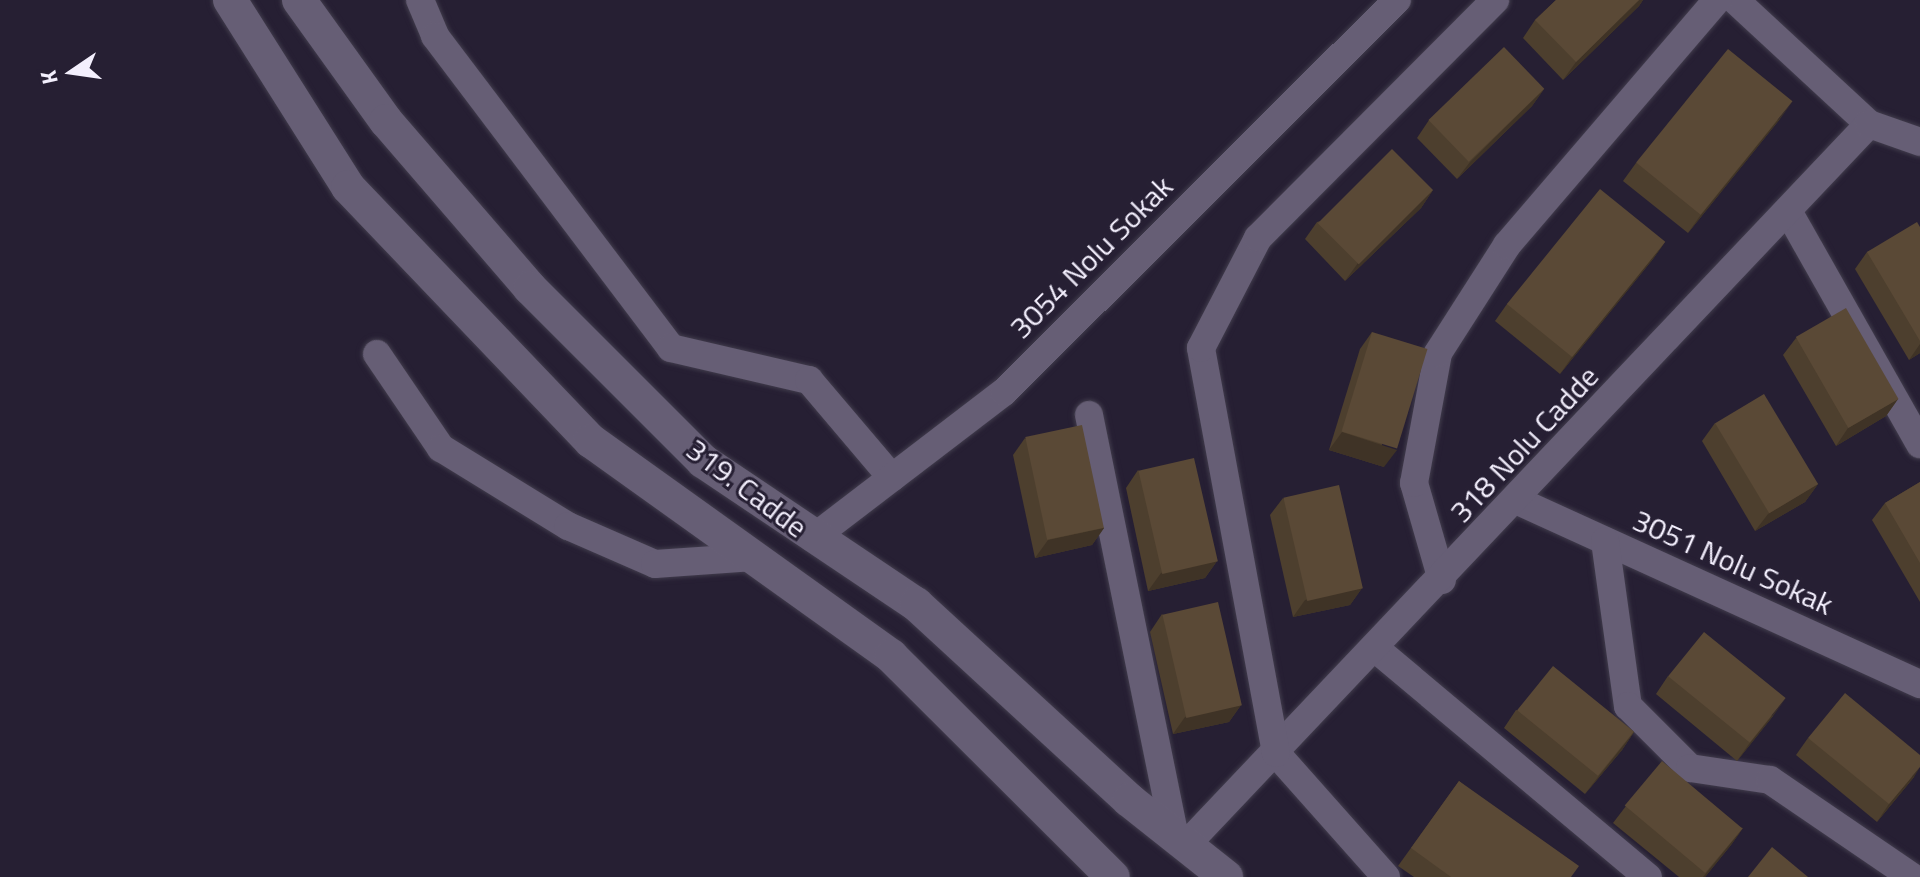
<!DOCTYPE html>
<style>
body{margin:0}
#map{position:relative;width:1920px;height:877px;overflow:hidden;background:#261f33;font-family:"Titillium Web",sans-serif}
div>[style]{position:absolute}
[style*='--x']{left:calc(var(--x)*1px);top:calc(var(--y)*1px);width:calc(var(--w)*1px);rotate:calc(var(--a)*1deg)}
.roads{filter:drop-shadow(0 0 2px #413c4c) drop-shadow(0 0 2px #413c4c)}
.minor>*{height:28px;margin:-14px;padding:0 14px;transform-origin:14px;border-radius:14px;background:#665e75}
.tertiary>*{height:34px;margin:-17px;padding:0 17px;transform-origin:17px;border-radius:17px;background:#665e75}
.wall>*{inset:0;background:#4d3f2e}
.shaded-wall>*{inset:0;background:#3f3326}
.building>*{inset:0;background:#5a4936;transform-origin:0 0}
span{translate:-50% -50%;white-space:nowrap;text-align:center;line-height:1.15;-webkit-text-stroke:6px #261f33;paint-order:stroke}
.street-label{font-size:30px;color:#f3effd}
.north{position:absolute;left:32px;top:32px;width:80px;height:80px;-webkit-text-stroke:6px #261f33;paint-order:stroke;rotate:257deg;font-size:22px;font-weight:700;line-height:32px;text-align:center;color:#f3effd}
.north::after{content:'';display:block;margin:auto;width:28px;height:36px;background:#f3effd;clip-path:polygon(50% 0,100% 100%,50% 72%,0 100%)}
</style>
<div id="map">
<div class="roads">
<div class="minor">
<div style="--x:420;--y:0;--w:39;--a:67"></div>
<div style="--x:435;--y:36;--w:391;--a:52.9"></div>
<div style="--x:671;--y:348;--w:142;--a:13.1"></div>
<div style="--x:809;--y:380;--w:128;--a:49.7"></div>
<div style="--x:1735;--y:0;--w:183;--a:42.8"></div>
<div style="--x:1788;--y:211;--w:268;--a:60.5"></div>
<div style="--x:377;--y:354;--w:114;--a:55.8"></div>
<div style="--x:441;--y:448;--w:149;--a:31.6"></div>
<div style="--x:568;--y:526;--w:95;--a:23.6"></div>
<div style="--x:655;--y:564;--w:99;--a:-4"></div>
<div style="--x:1089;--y:415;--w:430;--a:78.5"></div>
<div style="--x:1518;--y:501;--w:442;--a:24.5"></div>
<div style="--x:813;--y:538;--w:240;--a:-37.4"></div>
<div style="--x:1004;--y:392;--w:555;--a:-44.93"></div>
<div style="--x:1605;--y:541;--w:167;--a:82.1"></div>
<div style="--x:1628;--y:706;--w:88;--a:45"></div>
<div style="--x:1690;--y:768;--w:81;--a:8.5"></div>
<div style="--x:1770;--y:780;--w:172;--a:34.3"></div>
<div style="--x:1442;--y:580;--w:101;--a:-106.1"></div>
<div style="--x:1414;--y:483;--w:132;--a:-79.5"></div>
<div style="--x:1438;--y:353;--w:128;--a:-57.4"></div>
<div style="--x:1507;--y:245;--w:323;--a:-49.4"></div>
<div style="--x:1376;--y:649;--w:355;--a:40"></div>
<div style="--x:1186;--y:845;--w:993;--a:-46.55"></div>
<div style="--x:1869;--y:124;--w:54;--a:19.4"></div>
<div style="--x:1386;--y:877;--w:166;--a:-131.6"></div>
<div style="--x:1276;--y:753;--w:412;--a:-100.5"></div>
<div style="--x:1201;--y:348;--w:124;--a:-62.6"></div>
<div style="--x:1258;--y:238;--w:336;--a:-45.1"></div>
</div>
<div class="tertiary">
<div style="--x:230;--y:0;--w:221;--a:57.7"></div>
<div style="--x:348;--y:187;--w:352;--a:46.3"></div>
<div style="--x:591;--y:441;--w:369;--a:35.6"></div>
<div style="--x:891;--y:656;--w:313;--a:44.9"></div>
<div style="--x:299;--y:0;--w:149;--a:54.3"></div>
<div style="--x:386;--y:121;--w:221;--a:49.2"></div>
<div style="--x:530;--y:288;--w:245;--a:45"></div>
<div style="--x:703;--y:461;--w:257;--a:33.9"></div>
<div style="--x:916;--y:604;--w:289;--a:42.6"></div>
<div style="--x:1129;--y:800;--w:124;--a:38.4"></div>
</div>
</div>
<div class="wall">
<div style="clip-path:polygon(1556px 0,1643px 0,1639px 6px,1563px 80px,1523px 38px,1535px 20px)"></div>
<div style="clip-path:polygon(1544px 89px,1532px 106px,1457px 179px,1417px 138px,1429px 120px)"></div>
<div style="clip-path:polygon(1780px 119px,1688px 233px,1623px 181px,1636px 163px)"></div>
<div style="clip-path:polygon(1433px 190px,1421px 208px,1345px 281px,1305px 239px,1317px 222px)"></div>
<div style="clip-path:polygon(1920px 227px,1920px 353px,1909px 360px,1855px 269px,1867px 252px)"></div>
<div style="clip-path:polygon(1665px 242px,1653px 259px,1560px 374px,1495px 321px,1507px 304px)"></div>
<div style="clip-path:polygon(1372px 332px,1384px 467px,1329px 450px,1360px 349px)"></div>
<div style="clip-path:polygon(1796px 338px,1898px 399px,1886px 416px,1836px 446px,1783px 355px)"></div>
<div style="clip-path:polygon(1715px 423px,1818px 484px,1805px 502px,1755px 531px,1702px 441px)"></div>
<div style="clip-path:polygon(1025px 438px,1104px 528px,1092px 545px,1035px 558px,1013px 455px)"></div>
<div style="clip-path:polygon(1138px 470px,1217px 561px,1205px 578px,1148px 591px,1126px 488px)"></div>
<div style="clip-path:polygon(1920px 482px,1920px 602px,1872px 520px,1885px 503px)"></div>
<div style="clip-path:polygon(1283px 498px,1362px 588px,1350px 605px,1293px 617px,1270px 515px)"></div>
<div style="clip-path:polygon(1162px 614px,1241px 705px,1229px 722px,1173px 734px,1150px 632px)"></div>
<div style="clip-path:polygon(1668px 676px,1773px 716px,1737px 761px,1656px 694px)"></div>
<div style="clip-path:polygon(1516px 710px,1634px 732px,1622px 750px,1585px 794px,1504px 728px)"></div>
<div style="clip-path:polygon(1808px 738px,1914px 777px,1877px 822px,1796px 755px)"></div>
<div style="clip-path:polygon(1459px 781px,1571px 877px,1414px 877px,1398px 866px)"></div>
<div style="clip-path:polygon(1626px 806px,1743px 828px,1731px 845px,1705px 877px,1679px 877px,1613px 823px)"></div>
</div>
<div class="shaded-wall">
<div style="clip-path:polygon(1639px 0,1643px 0,1639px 6px,1563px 80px,1576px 62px)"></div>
<div style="clip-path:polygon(1544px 89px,1532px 106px,1457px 179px,1470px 162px)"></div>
<div style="clip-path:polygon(1793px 101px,1780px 119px,1688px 233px,1700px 216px)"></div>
<div style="clip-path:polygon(1433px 190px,1421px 208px,1345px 281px,1358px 263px)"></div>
<div style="clip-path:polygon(1665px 242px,1653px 259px,1560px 374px,1572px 357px)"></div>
<div style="clip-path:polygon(1920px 344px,1920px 353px,1909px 360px)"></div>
<div style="clip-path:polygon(1898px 399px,1886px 416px,1836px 446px,1848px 428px)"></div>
<div style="clip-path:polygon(1342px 432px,1397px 450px,1384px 467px,1329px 450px)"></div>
<div style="clip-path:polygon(1818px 484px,1805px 502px,1755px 531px,1768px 514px)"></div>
<div style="clip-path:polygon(1104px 528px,1092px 545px,1035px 558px,1048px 540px)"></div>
<div style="clip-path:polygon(1217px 561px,1205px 578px,1148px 591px,1161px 573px)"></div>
<div style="clip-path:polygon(1362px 588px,1350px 605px,1293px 617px,1305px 600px)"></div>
<div style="clip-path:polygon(1786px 698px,1773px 716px,1737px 761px,1749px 744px)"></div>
<div style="clip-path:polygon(1241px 705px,1229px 722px,1173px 734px,1185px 717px)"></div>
<div style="clip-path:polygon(1634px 732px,1622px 750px,1585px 794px,1598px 777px)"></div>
<div style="clip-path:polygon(1920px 767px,1914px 777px,1877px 822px,1889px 804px)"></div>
<div style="clip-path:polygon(1743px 828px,1731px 845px,1705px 877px,1703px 877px)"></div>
</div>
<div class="building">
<div style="clip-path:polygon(1556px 0,1639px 0,1576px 62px,1535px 20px)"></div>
<div style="left:1504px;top:47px;width:58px;height:105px;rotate:46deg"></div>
<div style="left:1728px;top:49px;width:83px;height:146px;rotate:39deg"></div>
<div style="left:1392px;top:149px;width:58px;height:105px;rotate:45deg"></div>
<div style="left:1600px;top:189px;width:84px;height:148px;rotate:39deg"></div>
<div style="clip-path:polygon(1917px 222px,1920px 227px,1920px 341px,1867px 252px)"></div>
<div style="left:1846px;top:308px;width:105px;height:58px;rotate:60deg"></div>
<div style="left:1372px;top:332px;width:58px;height:104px;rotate:17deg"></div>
<div style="left:1764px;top:394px;width:105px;height:57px;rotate:59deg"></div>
<div style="left:1082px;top:425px;width:105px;height:58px;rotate:78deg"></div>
<div style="left:1194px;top:458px;width:106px;height:57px;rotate:77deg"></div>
<div style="clip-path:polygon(1920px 482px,1920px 563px,1885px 503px)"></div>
<div style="left:1339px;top:485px;width:106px;height:57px;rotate:77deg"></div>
<div style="left:1218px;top:602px;width:106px;height:57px;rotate:77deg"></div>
<div style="left:1704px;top:632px;width:105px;height:57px;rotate:39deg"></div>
<div style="left:1553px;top:666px;width:104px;height:57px;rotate:39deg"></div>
<div style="clip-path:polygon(1845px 693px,1920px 755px,1920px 767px,1889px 804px,1808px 738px)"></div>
<div style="left:1662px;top:761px;width:105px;height:58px;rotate:40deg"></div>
<div style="clip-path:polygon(1459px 781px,1579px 866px,1571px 877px,1451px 877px,1411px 848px)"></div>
<div style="clip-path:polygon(1772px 847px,1808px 877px,1748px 877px)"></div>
</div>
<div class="street-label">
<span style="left:1091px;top:257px;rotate:-45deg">3054 Nolu Sokak</span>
<span style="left:1524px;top:444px;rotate:-47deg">318 Nolu Cadde</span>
<span style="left:747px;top:488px;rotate:37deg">319. Cadde</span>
<span style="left:1733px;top:562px;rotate:24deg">3051 Nolu Sokak</span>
</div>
<div class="north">K</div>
</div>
